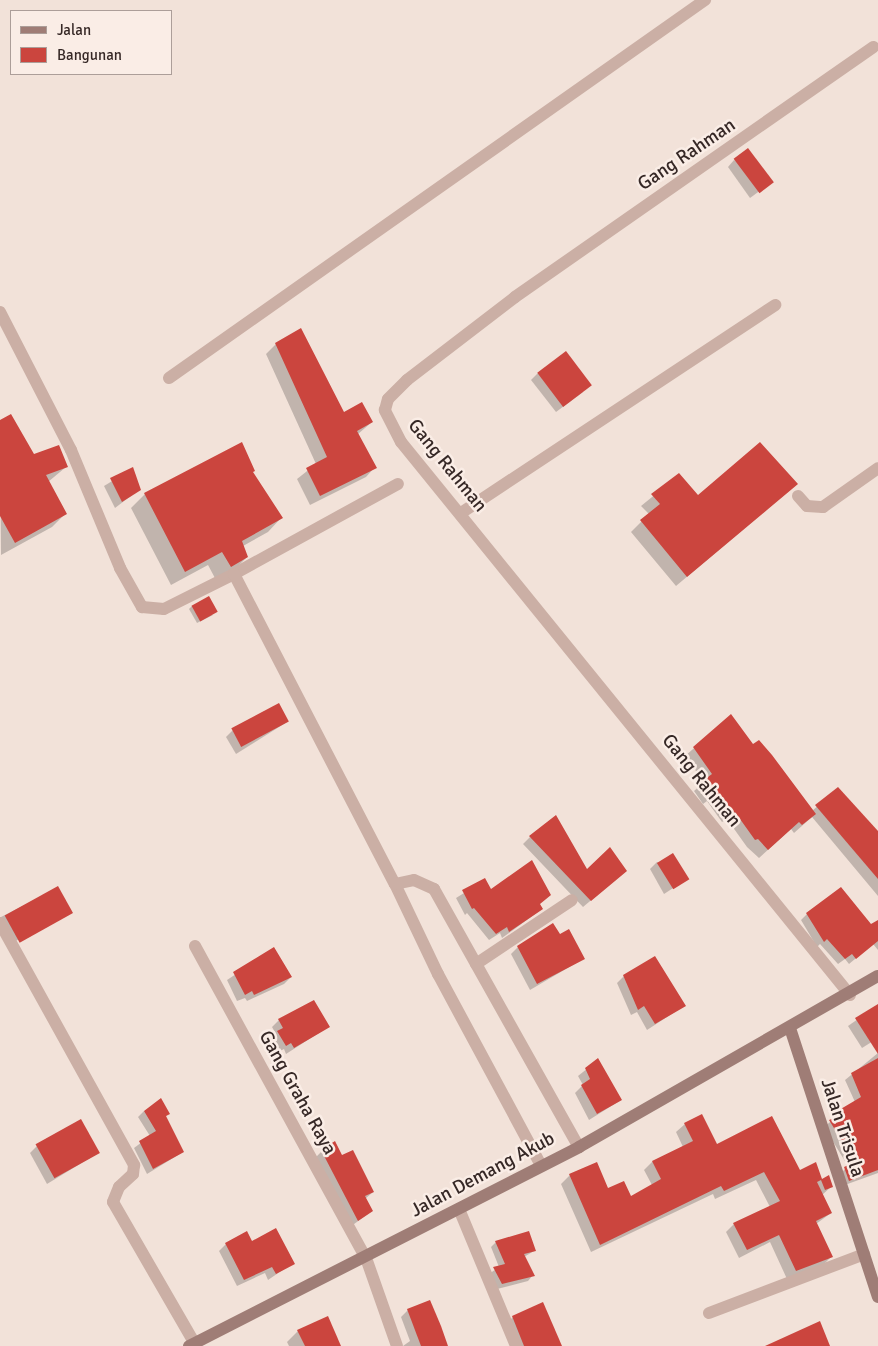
<!DOCTYPE html>
<style>
body{margin:0}
#map{position:relative;width:878px;height:1346px;overflow:hidden;background:#f2e2d9;font-family:Signika,sans-serif}
div>[style]{position:absolute}
[style*='--x']{left:calc(var(--x)*1px);top:calc(var(--y)*1px);width:calc(var(--w)*1px);rotate:calc(var(--a)*1deg)}
.shadow>*{inset:0;background:#0003;transform-origin:0 0}
.building>*{inset:0;background:#cb453e;transform-origin:0 0}
.street>*{height:12px;margin:-6px;padding:0 6px;transform-origin:6px;border-radius:6px;background:#cbafa5}
.secondary>*{height:12px;margin:-6px;padding:0 6px;transform-origin:6px;border-radius:6px;background:#9f7d76}
span{translate:-50% -50%;white-space:nowrap;text-align:center;line-height:1.15;-webkit-text-stroke:5px #faede6;paint-order:stroke}
.street-label{font-size:19px;color:#362826}
.legend{position:absolute;left:10px;top:10px;width:162px;height:65px;box-sizing:border-box;background:#faede6;border:1px solid #ac9e99;margin:0;padding:6px 9px;list-style:none;font-size:15px;color:#362826}
.legend li{display:flex;align-items:center;gap:10px;height:25px}
.legend b{width:25px;border:1px solid #ac9e99}
</style>
<div id="map">
<div class="shadow">
<div style="clip-path:polygon(734px 160px,773px 181px,750px 198px,728px 167px)"></div>
<div style="clip-path:polygon(276px 344px,344px 414px,372px 422px,358px 434px,375px 467px,366px 477px,310px 505px,297px 479px,316px 464px,266px 354px)"></div>
<div style="clip-path:polygon(538px 373px,583px 392px,556px 412px,531px 380px)"></div>
<div style="clip-path:polygon(0 421px,33px 455px,66px 467px,48px 482px,66px 513px,52px 527px,1px 555px)"></div>
<div style="clip-path:polygon(241px 444px,252px 473px,281px 518px,268px 532px,243px 546px,247px 557px,233px 571px,216px 580px,208px 565px,171px 585px,131px 508px,145px 494px)"></div>
<div style="clip-path:polygon(132px 469px,140px 489px,115px 508px,104px 486px)"></div>
<div style="clip-path:polygon(679px 475px,698px 496px,797px 484px,676px 586px,631px 532px,649px 514px,641px 506px)"></div>
<div style="clip-path:polygon(192px 606px,213px 615px,197px 623px,189px 609px)"></div>
<div style="clip-path:polygon(731px 716px,753px 746px,812px 811px,838px 788px,878px 839px,878px 896px,812px 817px,794px 833px,791px 829px,759px 858px,747px 847px,727px 819px,722px 822px,707px 801px,703px 804px,694px 791px,704px 782px,685px 756px)"></div>
<div style="clip-path:polygon(287px 722px,236px 754px,226px 737px,233px 730px)"></div>
<div style="clip-path:polygon(530px 837px,587px 871px,626px 871px,583px 907px,523px 844px)"></div>
<div style="clip-path:polygon(657px 862px,687px 879px,664px 894px,650px 869px)"></div>
<div style="clip-path:polygon(485px 880px,491px 891px,539px 905px,542px 909px,502px 938px,500px 933px,489px 940px,467px 913px,465px 915px,456px 898px)"></div>
<div style="left:58px;top:888px;width:28px;height:69px;rotate:63deg"></div>
<div style="clip-path:polygon(807px 914px,871px 926px,878px 921px,878px 950px,873px 944px,849px 964px,845px 959px,838px 964px,820px 944px,817px 947px,801px 920px)"></div>
<div style="clip-path:polygon(560px 935px,583px 959px,530px 990px,511px 954px,518px 947px)"></div>
<div style="clip-path:polygon(274px 949px,291px 977px,284px 984px,247px 1001px,245px 998px,237px 1001px,227px 980px)"></div>
<div style="clip-path:polygon(624px 976px,684px 1006px,647px 1030px,637px 1012px,631px 1015px,617px 983px)"></div>
<div style="clip-path:polygon(878px 1005px,878px 1038px,862px 1048px,848px 1026px)"></div>
<div style="clip-path:polygon(279px 1020px,328px 1027px,286px 1054px,284px 1049px,278px 1052px,271px 1039px,276px 1034px,272px 1027px)"></div>
<div style="clip-path:polygon(878px 1053px,878px 1173px,842px 1186px,839px 1175px,848px 1166px,824px 1127px,855px 1102px,845px 1080px)"></div>
<div style="clip-path:polygon(598px 1060px,621px 1100px,589px 1120px,575px 1093px,583px 1085px,578px 1076px)"></div>
<div style="clip-path:polygon(144px 1111px,168px 1114px,165px 1117px,183px 1152px,147px 1174px,134px 1148px,150px 1136px,138px 1117px)"></div>
<div style="clip-path:polygon(685px 1124px,717px 1146px,799px 1172px,815px 1164px,822px 1180px,832px 1186px,822px 1195px,831px 1213px,816px 1224px,831px 1257px,823px 1265px,787px 1279px,770px 1242px,739px 1258px,726px 1232px,734px 1224px,770px 1207px,756px 1180px,715px 1199px,713px 1194px,591px 1252px,561px 1184px,570px 1175px,631px 1198px,652px 1185px,644px 1170px,652px 1162px,683px 1147px,676px 1132px)"></div>
<div style="clip-path:polygon(37px 1146px,98px 1153px,47px 1184px,30px 1153px)"></div>
<div style="clip-path:polygon(322px 1151px,342px 1156px,373px 1192px,365px 1199px,372px 1211px,350px 1227px,315px 1158px)"></div>
<div style="clip-path:polygon(496px 1242px,534px 1251px,524px 1257px,533px 1275px,528px 1281px,497px 1289px,489px 1274px,499px 1267px,491px 1247px)"></div>
<div style="clip-path:polygon(251px 1243px,293px 1263px,268px 1280px,265px 1273px,237px 1286px,219px 1251px,226px 1244px)"></div>
<div style="clip-path:polygon(408px 1310px,446px 1346px,403px 1346px,410px 1341px,401px 1317px)"></div>
<div style="clip-path:polygon(513px 1317px,555px 1346px,513px 1346px,506px 1324px)"></div>
<div style="clip-path:polygon(298px 1331px,340px 1346px,289px 1346px,287px 1342px)"></div>
</div>
<div class="building">
<div style="left:748px;top:148px;width:43px;height:18px;rotate:53deg"></div>
<div style="clip-path:polygon(301px 328px,344px 412px,362px 402px,373px 422px,357px 431px,377px 468px,320px 496px,306px 468px,327px 457px,275px 343px)"></div>
<div style="left:566px;top:351px;width:43px;height:36px;rotate:53deg"></div>
<div style="clip-path:polygon(11px 414px,34px 454px,59px 445px,68px 467px,46px 475px,67px 514px,15px 543px,0 516px,0 420px)"></div>
<div style="clip-path:polygon(242px 442px,255px 471px,253px 472px,283px 518px,242px 541px,248px 557px,231px 567px,222px 552px,185px 572px,144px 493px)"></div>
<div style="clip-path:polygon(760px 442px,798px 484px,687px 577px,640px 520px,660px 504px,651px 494px,679px 473px,698px 495px)"></div>
<div style="clip-path:polygon(133px 467px,141px 490px,122px 502px,110px 478px)"></div>
<div style="left:209px;top:596px;width:18px;height:20px;rotate:61deg"></div>
<div style="left:279px;top:703px;width:21px;height:54px;rotate:62deg"></div>
<div style="clip-path:polygon(731px 714px,753px 744px,759px 740px,772px 755px,816px 814px,802px 825px,799px 822px,768px 850px,758px 839px,755px 840px,735px 812px,730px 815px,715px 794px,712px 797px,701px 782px,712px 774px,693px 747px)"></div>
<div style="clip-path:polygon(838px 787px,878px 831px,878px 879px,815px 805px)"></div>
<div style="clip-path:polygon(556px 815px,587px 869px,610px 847px,627px 871px,591px 901px,529px 836px)"></div>
<div style="left:673px;top:853px;width:31px;height:19px;rotate:58deg"></div>
<div style="clip-path:polygon(532px 860px,551px 895px,540px 904px,543px 909px,509px 932px,507px 927px,496px 934px,474px 908px,472px 909px,462px 890px,485px 878px,491px 889px)"></div>
<div style="left:58px;top:886px;width:31px;height:61px;rotate:61deg"></div>
<div style="clip-path:polygon(841px 887px,871px 924px,878px 920px,878px 941px,856px 959px,852px 954px,845px 959px,827px 939px,824px 942px,806px 913px)"></div>
<div style="clip-path:polygon(553px 923px,560px 934px,569px 929px,585px 959px,537px 984px,517px 946px)"></div>
<div style="clip-path:polygon(274px 947px,292px 977px,254px 995px,252px 991px,245px 995px,233px 972px)"></div>
<div style="clip-path:polygon(655px 956px,686px 1006px,655px 1024px,644px 1006px,638px 1010px,623px 975px)"></div>
<div style="clip-path:polygon(314px 1000px,330px 1027px,294px 1048px,291px 1043px,286px 1046px,277px 1031px,283px 1028px,278px 1019px)"></div>
<div style="clip-path:polygon(878px 1004px,878px 1054px,855px 1018px)"></div>
<div style="clip-path:polygon(598px 1058px,622px 1100px,597px 1114px,581px 1085px,590px 1079px,585px 1068px)"></div>
<div style="clip-path:polygon(878px 1058px,878px 1170px,849px 1181px,844px 1167px,855px 1162px,829px 1120px,842px 1115px,839px 1110px,861px 1097px,851px 1073px)"></div>
<div style="clip-path:polygon(161px 1098px,170px 1114px,166px 1116px,184px 1152px,153px 1169px,139px 1141px,156px 1131px,144px 1111px)"></div>
<div style="clip-path:polygon(702px 1114px,717px 1144px,772px 1116px,800px 1170px,816px 1162px,822px 1179px,829px 1175px,833px 1187px,825px 1190px,821px 1180px,817px 1182px,832px 1213px,816px 1221px,833px 1257px,796px 1271px,779px 1235px,747px 1250px,733px 1223px,780px 1201px,764px 1172px,724px 1191px,721px 1186px,600px 1245px,569px 1174px,597px 1162px,608px 1188px,624px 1181px,631px 1196px,661px 1179px,652px 1161px,693px 1141px,684px 1123px)"></div>
<div style="left:81px;top:1119px;width:39px;height:52px;rotate:61deg"></div>
<div style="clip-path:polygon(335px 1141px,342px 1155px,353px 1150px,374px 1192px,365px 1196px,373px 1211px,358px 1221px,321px 1150px)"></div>
<div style="clip-path:polygon(276px 1228px,295px 1264px,276px 1274px,272px 1267px,244px 1280px,225px 1243px,247px 1231px,252px 1241px)"></div>
<div style="clip-path:polygon(529px 1231px,536px 1251px,524px 1254px,535px 1276px,502px 1284px,493px 1267px,505px 1264px,495px 1241px)"></div>
<div style="clip-path:polygon(430px 1300px,441px 1326px,448px 1346px,421px 1346px,407px 1309px)"></div>
<div style="clip-path:polygon(543px 1302px,562px 1346px,524px 1346px,512px 1316px)"></div>
<div style="clip-path:polygon(328px 1316px,341px 1346px,305px 1346px,297px 1330px)"></div>
<div style="clip-path:polygon(820px 1321px,830px 1346px,765px 1346px)"></div>
</div>
<div class="street">
<div style="--x:0;--y:312;--w:155;--a:62.8"></div>
<div style="--x:71;--y:450;--w:128;--a:67.4"></div>
<div style="--x:120;--y:568;--w:45;--a:60.6"></div>
<div style="--x:142;--y:607;--w:22;--a:5"></div>
<div style="--x:164;--y:609;--w:78;--a:-26.6"></div>
<div style="--x:234;--y:574;--w:187;--a:-28.8"></div>
<div style="--x:169;--y:378;--w:656;--a:-35.19"></div>
<div style="--x:798;--y:496;--w:13;--a:48"></div>
<div style="--x:807;--y:506;--w:16;--a:4"></div>
<div style="--x:823;--y:507;--w:67;--a:-35.3"></div>
<div style="--x:461;--y:513;--w:377;--a:-33.5"></div>
<div style="--x:234;--y:574;--w:349;--a:62.6"></div>
<div style="--x:395;--y:884;--w:100;--a:64.5"></div>
<div style="--x:438;--y:974;--w:217;--a:61.7"></div>
<div style="--x:395;--y:884;--w:19;--a:-12"></div>
<div style="--x:414;--y:880;--w:22;--a:24"></div>
<div style="--x:434;--y:889;--w:296;--a:60.7"></div>
<div style="--x:0;--y:923;--w:277;--a:61"></div>
<div style="--x:134;--y:1165;--w:9;--a:96"></div>
<div style="--x:133;--y:1174;--w:19;--a:137"></div>
<div style="--x:119;--y:1187;--w:16;--a:112"></div>
<div style="--x:113;--y:1202;--w:166;--a:60"></div>
<div style="--x:195;--y:946;--w:356;--a:61.3"></div>
<div style="--x:366;--y:1258;--w:93;--a:70.6"></div>
<div style="--x:476;--y:964;--w:115;--a:-33.7"></div>
<div style="--x:850;--y:995;--w:712;--a:-129.07"></div>
<div style="--x:401;--y:442;--w:36;--a:-117"></div>
<div style="--x:385;--y:410;--w:11;--a:-75"></div>
<div style="--x:388;--y:399;--w:27;--a:-45"></div>
<div style="--x:407;--y:380;--w:136;--a:-37.5"></div>
<div style="--x:515;--y:297;--w:437;--a:-34.9"></div>
<div style="--x:459;--y:1209;--w:148;--a:67.4"></div>
<div style="--x:709;--y:1313;--w:166;--a:-20.8"></div>
</div>
<div class="secondary">
<div style="--x:790;--y:1028;--w:283;--a:71.9"></div>
<div style="--x:189;--y:1346;--w:438;--a:-27"></div>
<div style="--x:579;--y:1147;--w:344;--a:-29.8"></div>
</div>
<div class="street-label">
<span style="left:687px;top:155px;rotate:-34deg">Gang Rahman</span>
<span style="left:447px;top:466px;rotate:51deg">Gang Rahman</span>
<span style="left:701px;top:781px;rotate:51deg">Gang Rahman</span>
<span style="left:297px;top:1093px;rotate:61deg">Gang Graha Raya</span>
<span style="left:842px;top:1128px;rotate:72deg">Jalan Trisula</span>
<span style="left:483px;top:1175px;rotate:-28deg">Jalan Demang Akub</span>
</div>
<ul class="legend">
<li><b style="height:6px;background:#9f7d76"></b>Jalan</li>
<li><b style="height:14px;background:#cb453e"></b>Bangunan</li>
</ul>
</div>
